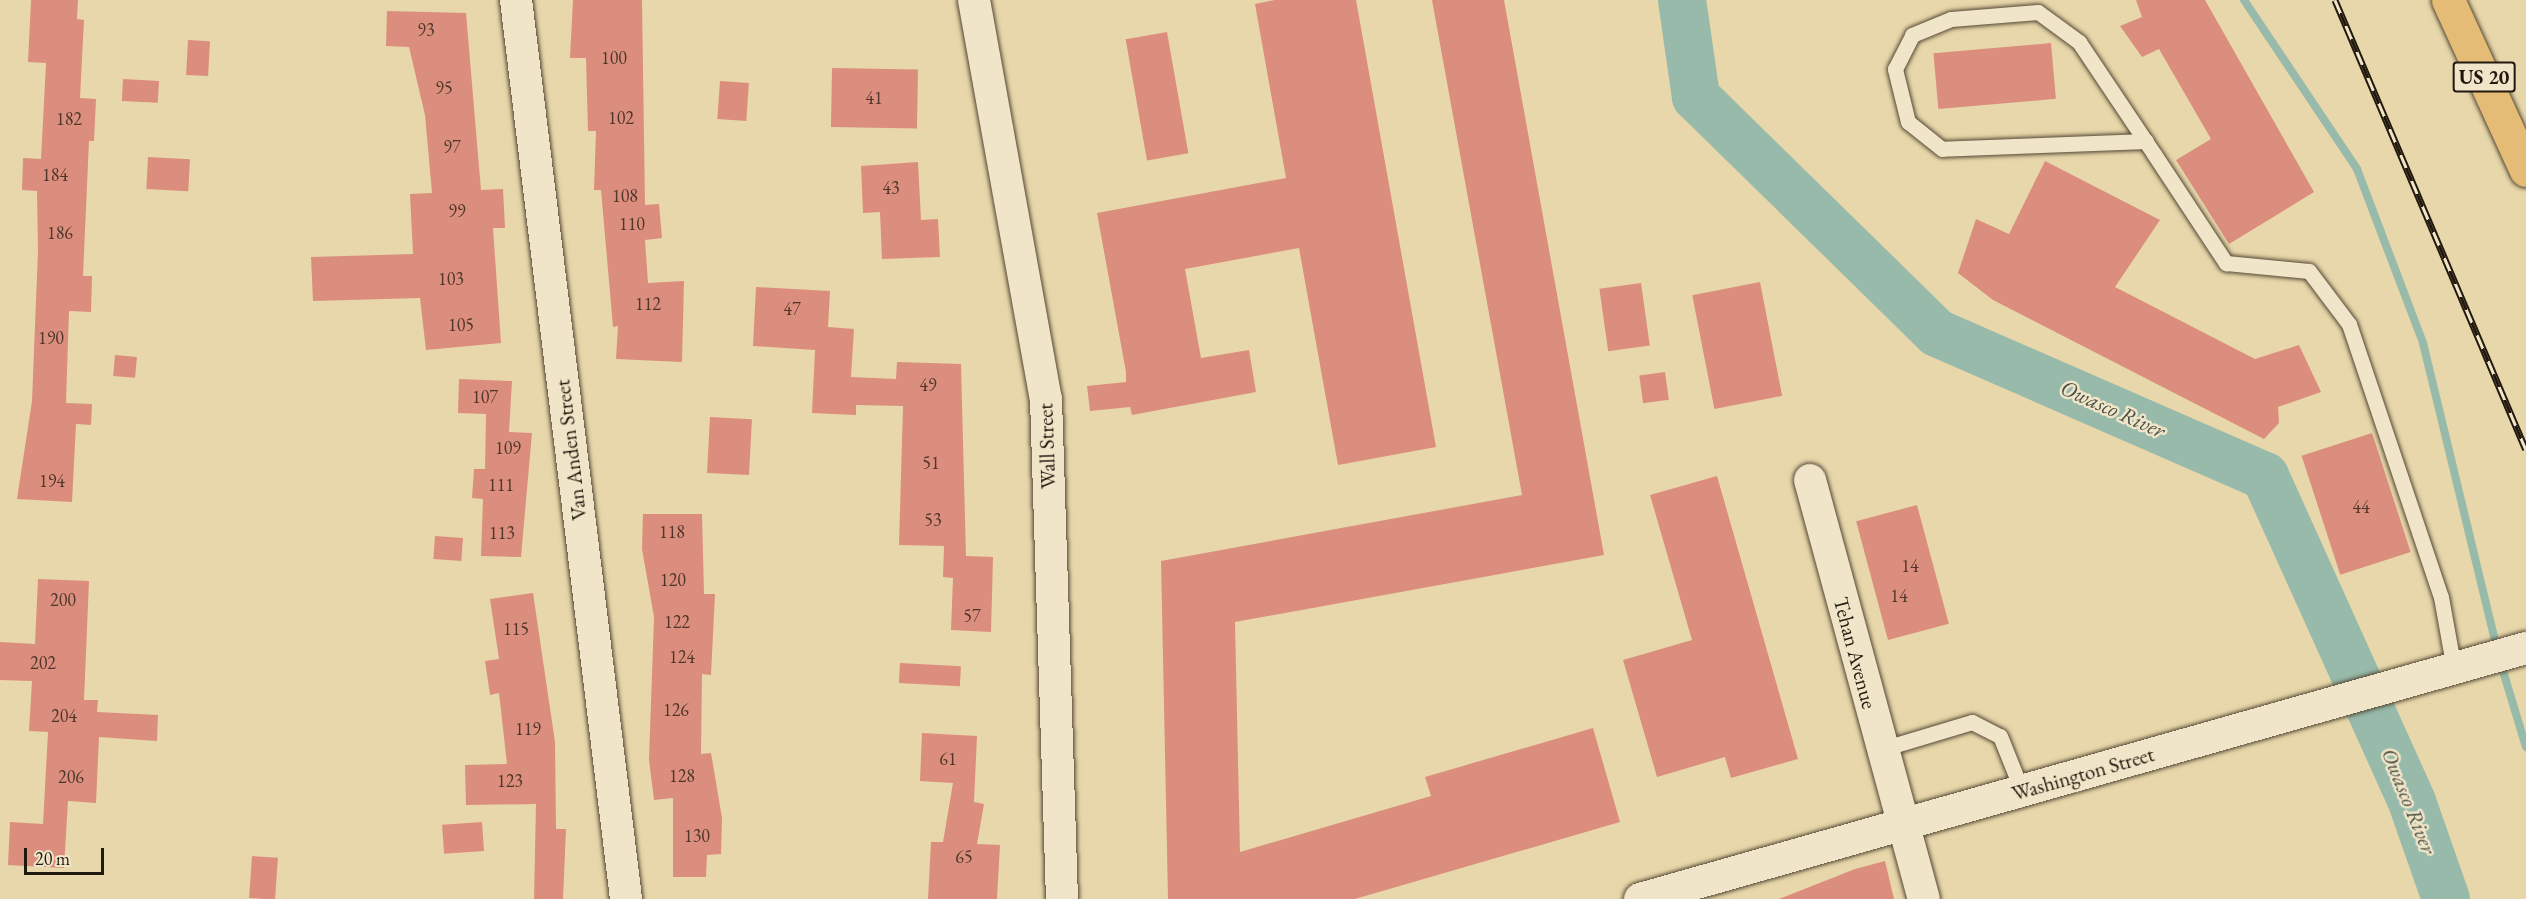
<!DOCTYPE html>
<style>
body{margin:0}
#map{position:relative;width:2526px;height:899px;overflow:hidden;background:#e8d7aa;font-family:"EB Garamond",serif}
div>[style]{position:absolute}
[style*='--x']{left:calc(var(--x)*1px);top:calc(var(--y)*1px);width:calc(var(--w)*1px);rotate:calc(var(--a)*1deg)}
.stream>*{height:8px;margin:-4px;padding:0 4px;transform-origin:4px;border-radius:4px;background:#97baaa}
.river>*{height:48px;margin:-24px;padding:0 24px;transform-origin:24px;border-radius:24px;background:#97baaa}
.building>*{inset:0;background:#db8e7d;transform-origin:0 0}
.roads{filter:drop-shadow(0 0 2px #544835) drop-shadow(0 0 2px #544835)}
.lane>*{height:15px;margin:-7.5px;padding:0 7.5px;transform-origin:7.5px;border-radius:7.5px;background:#f0e5c8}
.street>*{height:32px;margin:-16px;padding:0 16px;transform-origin:16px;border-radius:16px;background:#f0e5c8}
.highway>*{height:33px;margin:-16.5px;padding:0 16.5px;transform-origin:16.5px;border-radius:16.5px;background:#e4bc75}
.rail>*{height:7px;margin-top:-3.5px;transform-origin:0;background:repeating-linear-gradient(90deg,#f0e5c8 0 14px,#22190e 0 28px);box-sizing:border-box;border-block:2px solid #22190e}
span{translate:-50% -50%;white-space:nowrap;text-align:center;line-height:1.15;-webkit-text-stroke:5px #f0e5c8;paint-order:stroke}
.number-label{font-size:18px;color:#50362a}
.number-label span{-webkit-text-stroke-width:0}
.shield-label span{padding:2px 4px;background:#f0e5c8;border:2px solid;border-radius:4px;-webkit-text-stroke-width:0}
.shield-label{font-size:20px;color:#22190e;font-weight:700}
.street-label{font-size:21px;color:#22190e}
.water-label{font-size:22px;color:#4b5145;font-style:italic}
.scale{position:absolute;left:24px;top:848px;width:80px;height:27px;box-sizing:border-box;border:3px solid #22190e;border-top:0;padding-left:8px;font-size:18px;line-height:21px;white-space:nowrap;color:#22190e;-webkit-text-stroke:4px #f0e5c8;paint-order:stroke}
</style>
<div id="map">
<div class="stream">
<div style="--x:2244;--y:0;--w:203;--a:56.2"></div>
<div style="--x:2357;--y:169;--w:186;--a:69.2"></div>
<div style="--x:2423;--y:343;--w:315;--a:76.4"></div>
<div style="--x:2500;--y:661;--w:90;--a:73.2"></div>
</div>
<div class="river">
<div style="--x:1682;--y:0;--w:98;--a:81.8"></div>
<div style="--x:1696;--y:97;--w:337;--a:44.4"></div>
<div style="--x:1937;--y:333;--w:358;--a:23.6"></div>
<div style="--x:2265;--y:476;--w:358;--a:65.7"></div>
<div style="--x:2412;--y:802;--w:103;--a:70.7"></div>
</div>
<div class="building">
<div style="clip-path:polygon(31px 0,78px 0,77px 19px,84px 20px,80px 98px,96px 99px,94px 141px,89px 141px,83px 276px,92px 276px,91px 312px,69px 311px,66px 403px,92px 404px,91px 425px,76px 424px,72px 502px,17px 499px,32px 401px,38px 251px,37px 191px,22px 190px,23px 158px,41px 159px,46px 63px,28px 62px)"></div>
<div style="clip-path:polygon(573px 0,642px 0,645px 205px,659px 204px,662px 238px,645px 240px,648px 283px,684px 281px,682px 362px,616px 359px,618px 326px,613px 327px,601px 190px,594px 190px,596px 131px,588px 131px,586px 58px,570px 58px)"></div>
<div style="clip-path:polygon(1275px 0,1356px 0,1436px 447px,1338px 465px,1299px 248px,1185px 269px,1201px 358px,1249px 350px,1256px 392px,1132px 415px,1130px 407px,1090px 411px,1087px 386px,1126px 382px,1126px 372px,1097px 213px,1286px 178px,1255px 4px)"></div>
<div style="clip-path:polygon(1432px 0,1504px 0,1604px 555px,1235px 622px,1240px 852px,1431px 796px,1425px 777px,1593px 728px,1620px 822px,1355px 899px,1168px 899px,1161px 561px,1522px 495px)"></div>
<div style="clip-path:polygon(2136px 0,2205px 0,2314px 192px,2229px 244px,2176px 160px,2211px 139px,2159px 49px,2142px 57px,2120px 26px,2142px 17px)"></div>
<div style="clip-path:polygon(387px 11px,466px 13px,481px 190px,503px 189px,505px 228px,493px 228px,501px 343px,426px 350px,420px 298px,313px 301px,311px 257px,413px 254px,410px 194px,432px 193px,425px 115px,409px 47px,386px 46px)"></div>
<div style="left:1167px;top:32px;width:123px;height:42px;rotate:80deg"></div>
<div style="left:188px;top:40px;width:22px;height:35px;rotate:3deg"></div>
<div style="left:2051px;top:43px;width:56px;height:118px;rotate:85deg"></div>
<div style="left:832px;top:68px;width:86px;height:59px;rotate:1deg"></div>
<div style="left:123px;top:79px;width:36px;height:22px;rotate:3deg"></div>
<div style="left:720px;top:81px;width:29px;height:38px;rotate:4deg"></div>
<div style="left:148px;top:157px;width:42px;height:32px;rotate:3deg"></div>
<div style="clip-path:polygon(2045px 161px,2160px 220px,2115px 287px,2255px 359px,2299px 345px,2321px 392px,2278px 407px,2279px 423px,2264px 439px,1993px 300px,1958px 273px,1976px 219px,2009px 234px)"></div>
<div style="clip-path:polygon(918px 162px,921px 220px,938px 219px,940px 257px,882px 259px,880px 212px,863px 213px,861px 166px)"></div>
<div style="left:1760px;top:282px;width:116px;height:69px;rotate:79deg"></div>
<div style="left:1641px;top:283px;width:63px;height:42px;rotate:82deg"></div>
<div style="clip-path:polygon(756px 287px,830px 291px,828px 327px,854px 329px,851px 377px,896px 379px,897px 362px,961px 364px,966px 556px,993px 557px,991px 632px,951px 630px,953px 578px,943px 577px,944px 546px,899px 545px,903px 406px,856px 405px,856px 415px,812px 413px,815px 350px,753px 346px)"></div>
<div style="left:115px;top:355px;width:22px;height:21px;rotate:5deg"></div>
<div style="left:1665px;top:372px;width:28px;height:26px;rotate:82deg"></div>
<div style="clip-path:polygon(459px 379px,512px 381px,509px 432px,532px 433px,521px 557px,481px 556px,483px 499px,472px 498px,474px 469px,485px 469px,486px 414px,458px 413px)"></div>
<div style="left:710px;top:417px;width:42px;height:56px;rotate:3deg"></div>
<div style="left:2372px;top:433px;width:125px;height:74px;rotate:72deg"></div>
<div style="clip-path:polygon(1717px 476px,1798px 759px,1731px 778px,1725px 757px,1657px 777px,1623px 660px,1692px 640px,1650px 495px)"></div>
<div style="left:1917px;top:505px;width:123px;height:63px;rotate:75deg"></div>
<div style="clip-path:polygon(643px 514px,702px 514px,704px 594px,715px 594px,711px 675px,702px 674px,701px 754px,711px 753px,722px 818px,721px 854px,707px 855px,706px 877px,673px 877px,673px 798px,654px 800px,649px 760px,654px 617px,642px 549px)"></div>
<div style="left:435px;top:536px;width:28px;height:23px;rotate:4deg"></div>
<div style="clip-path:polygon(38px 579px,89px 581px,84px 700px,98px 700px,97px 712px,158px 715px,157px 741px,99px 737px,96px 803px,68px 801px,64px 868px,8px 865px,10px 822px,43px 824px,48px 732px,29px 731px,32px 681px,0 680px,0 642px,35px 644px)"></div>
<div style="clip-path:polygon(533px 593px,555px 742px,556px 829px,566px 829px,563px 899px,534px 899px,536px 804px,466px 805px,465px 765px,507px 764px,499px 693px,490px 695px,485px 661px,499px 659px,490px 599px)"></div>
<div style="left:900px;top:663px;width:61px;height:20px;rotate:3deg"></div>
<div style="clip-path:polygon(922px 733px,977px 736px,974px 802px,984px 804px,977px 844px,1000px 845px,997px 899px,928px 899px,931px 842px,943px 842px,953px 783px,920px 781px)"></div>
<div style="left:482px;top:822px;width:29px;height:40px;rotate:86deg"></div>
<div style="left:252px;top:856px;width:26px;height:42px;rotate:4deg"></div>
<div style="clip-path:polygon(1885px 861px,1894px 899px,1779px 899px,1855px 869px)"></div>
</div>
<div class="roads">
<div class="lane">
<div style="--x:2146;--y:141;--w:204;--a:177.8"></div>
<div style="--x:1942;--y:149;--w:43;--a:-141.5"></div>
<div style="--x:1908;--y:122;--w:55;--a:-103.8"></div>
<div style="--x:1895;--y:69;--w:38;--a:-63"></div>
<div style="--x:1912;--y:35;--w:42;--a:-22.3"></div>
<div style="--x:1951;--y:19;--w:87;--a:-4.6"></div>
<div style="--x:2038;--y:12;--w:51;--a:36.2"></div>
<div style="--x:2079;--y:42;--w:135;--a:56.2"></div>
<div style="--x:2154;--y:154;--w:131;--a:56.6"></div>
<div style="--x:2226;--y:263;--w:83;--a:5.5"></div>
<div style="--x:2309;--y:271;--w:66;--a:53"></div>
<div style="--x:2349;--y:324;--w:288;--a:71.4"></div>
<div style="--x:2441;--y:597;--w:73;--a:79.8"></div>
<div style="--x:1882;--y:749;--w:94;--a:-16.7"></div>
<div style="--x:1972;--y:722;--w:31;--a:27"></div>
<div style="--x:2000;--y:736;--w:59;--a:68.2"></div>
</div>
<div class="street">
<div style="--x:516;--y:0;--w:906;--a:83.02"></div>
<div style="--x:974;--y:0;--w:405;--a:79.8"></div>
<div style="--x:1046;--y:399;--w:500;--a:88.17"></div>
<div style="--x:1810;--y:480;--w:434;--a:74.8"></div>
<div style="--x:1640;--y:899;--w:921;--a:-15.82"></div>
</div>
<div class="highway">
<div style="--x:2448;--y:0;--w:187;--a:65.4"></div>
</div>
</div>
<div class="rail">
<div style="--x:2335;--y:0;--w:488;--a:67"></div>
</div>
<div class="number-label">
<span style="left:426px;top:30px">93</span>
<span style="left:614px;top:58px">100</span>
<span style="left:444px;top:88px">95</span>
<span style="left:874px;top:98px">41</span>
<span style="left:621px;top:118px">102</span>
<span style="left:69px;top:119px">182</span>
<span style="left:452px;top:147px">97</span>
<span style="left:55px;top:175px">184</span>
<span style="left:891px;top:188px">43</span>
<span style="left:625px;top:196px">108</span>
<span style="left:457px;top:211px">99</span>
<span style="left:632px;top:224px">110</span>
<span style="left:60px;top:233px">186</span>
<span style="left:451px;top:279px">103</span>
<span style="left:648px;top:304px">112</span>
<span style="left:792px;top:309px">47</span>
<span style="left:461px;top:325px">105</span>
<span style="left:51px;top:338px">190</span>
<span style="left:928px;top:385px">49</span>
<span style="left:485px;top:397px">107</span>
<span style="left:508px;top:448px">109</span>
<span style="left:931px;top:463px">51</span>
<span style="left:52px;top:481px">194</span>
<span style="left:501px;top:485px">111</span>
<span style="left:2361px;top:507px">44</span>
<span style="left:933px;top:520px">53</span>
<span style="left:672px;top:532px">118</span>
<span style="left:502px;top:533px">113</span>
<span style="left:1910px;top:566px">14</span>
<span style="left:673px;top:580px">120</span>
<span style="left:1899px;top:596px">14</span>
<span style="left:63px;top:600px">200</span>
<span style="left:972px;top:616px">57</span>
<span style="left:677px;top:622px">122</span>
<span style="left:516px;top:629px">115</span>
<span style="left:682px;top:657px">124</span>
<span style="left:43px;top:663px">202</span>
<span style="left:676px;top:710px">126</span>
<span style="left:64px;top:716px">204</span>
<span style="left:528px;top:729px">119</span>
<span style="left:948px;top:759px">61</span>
<span style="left:682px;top:776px">128</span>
<span style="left:71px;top:777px">206</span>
<span style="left:510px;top:781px">123</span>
<span style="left:697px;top:836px">130</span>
<span style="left:964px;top:857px">65</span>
</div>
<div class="shield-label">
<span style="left:2484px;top:77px">US 20</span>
</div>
<div class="street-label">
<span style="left:1047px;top:446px;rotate:-92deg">Wall Street</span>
<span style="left:571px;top:450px;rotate:-97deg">Van Anden Street</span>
<span style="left:1855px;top:653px;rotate:75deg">Tehan Avenue</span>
<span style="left:2083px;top:774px;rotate:-16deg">Washington Street</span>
</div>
<div class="water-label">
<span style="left:2113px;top:409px;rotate:24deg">Owasco River</span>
<span style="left:2409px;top:801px;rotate:68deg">Owasco River</span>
</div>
<div class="scale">20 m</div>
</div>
